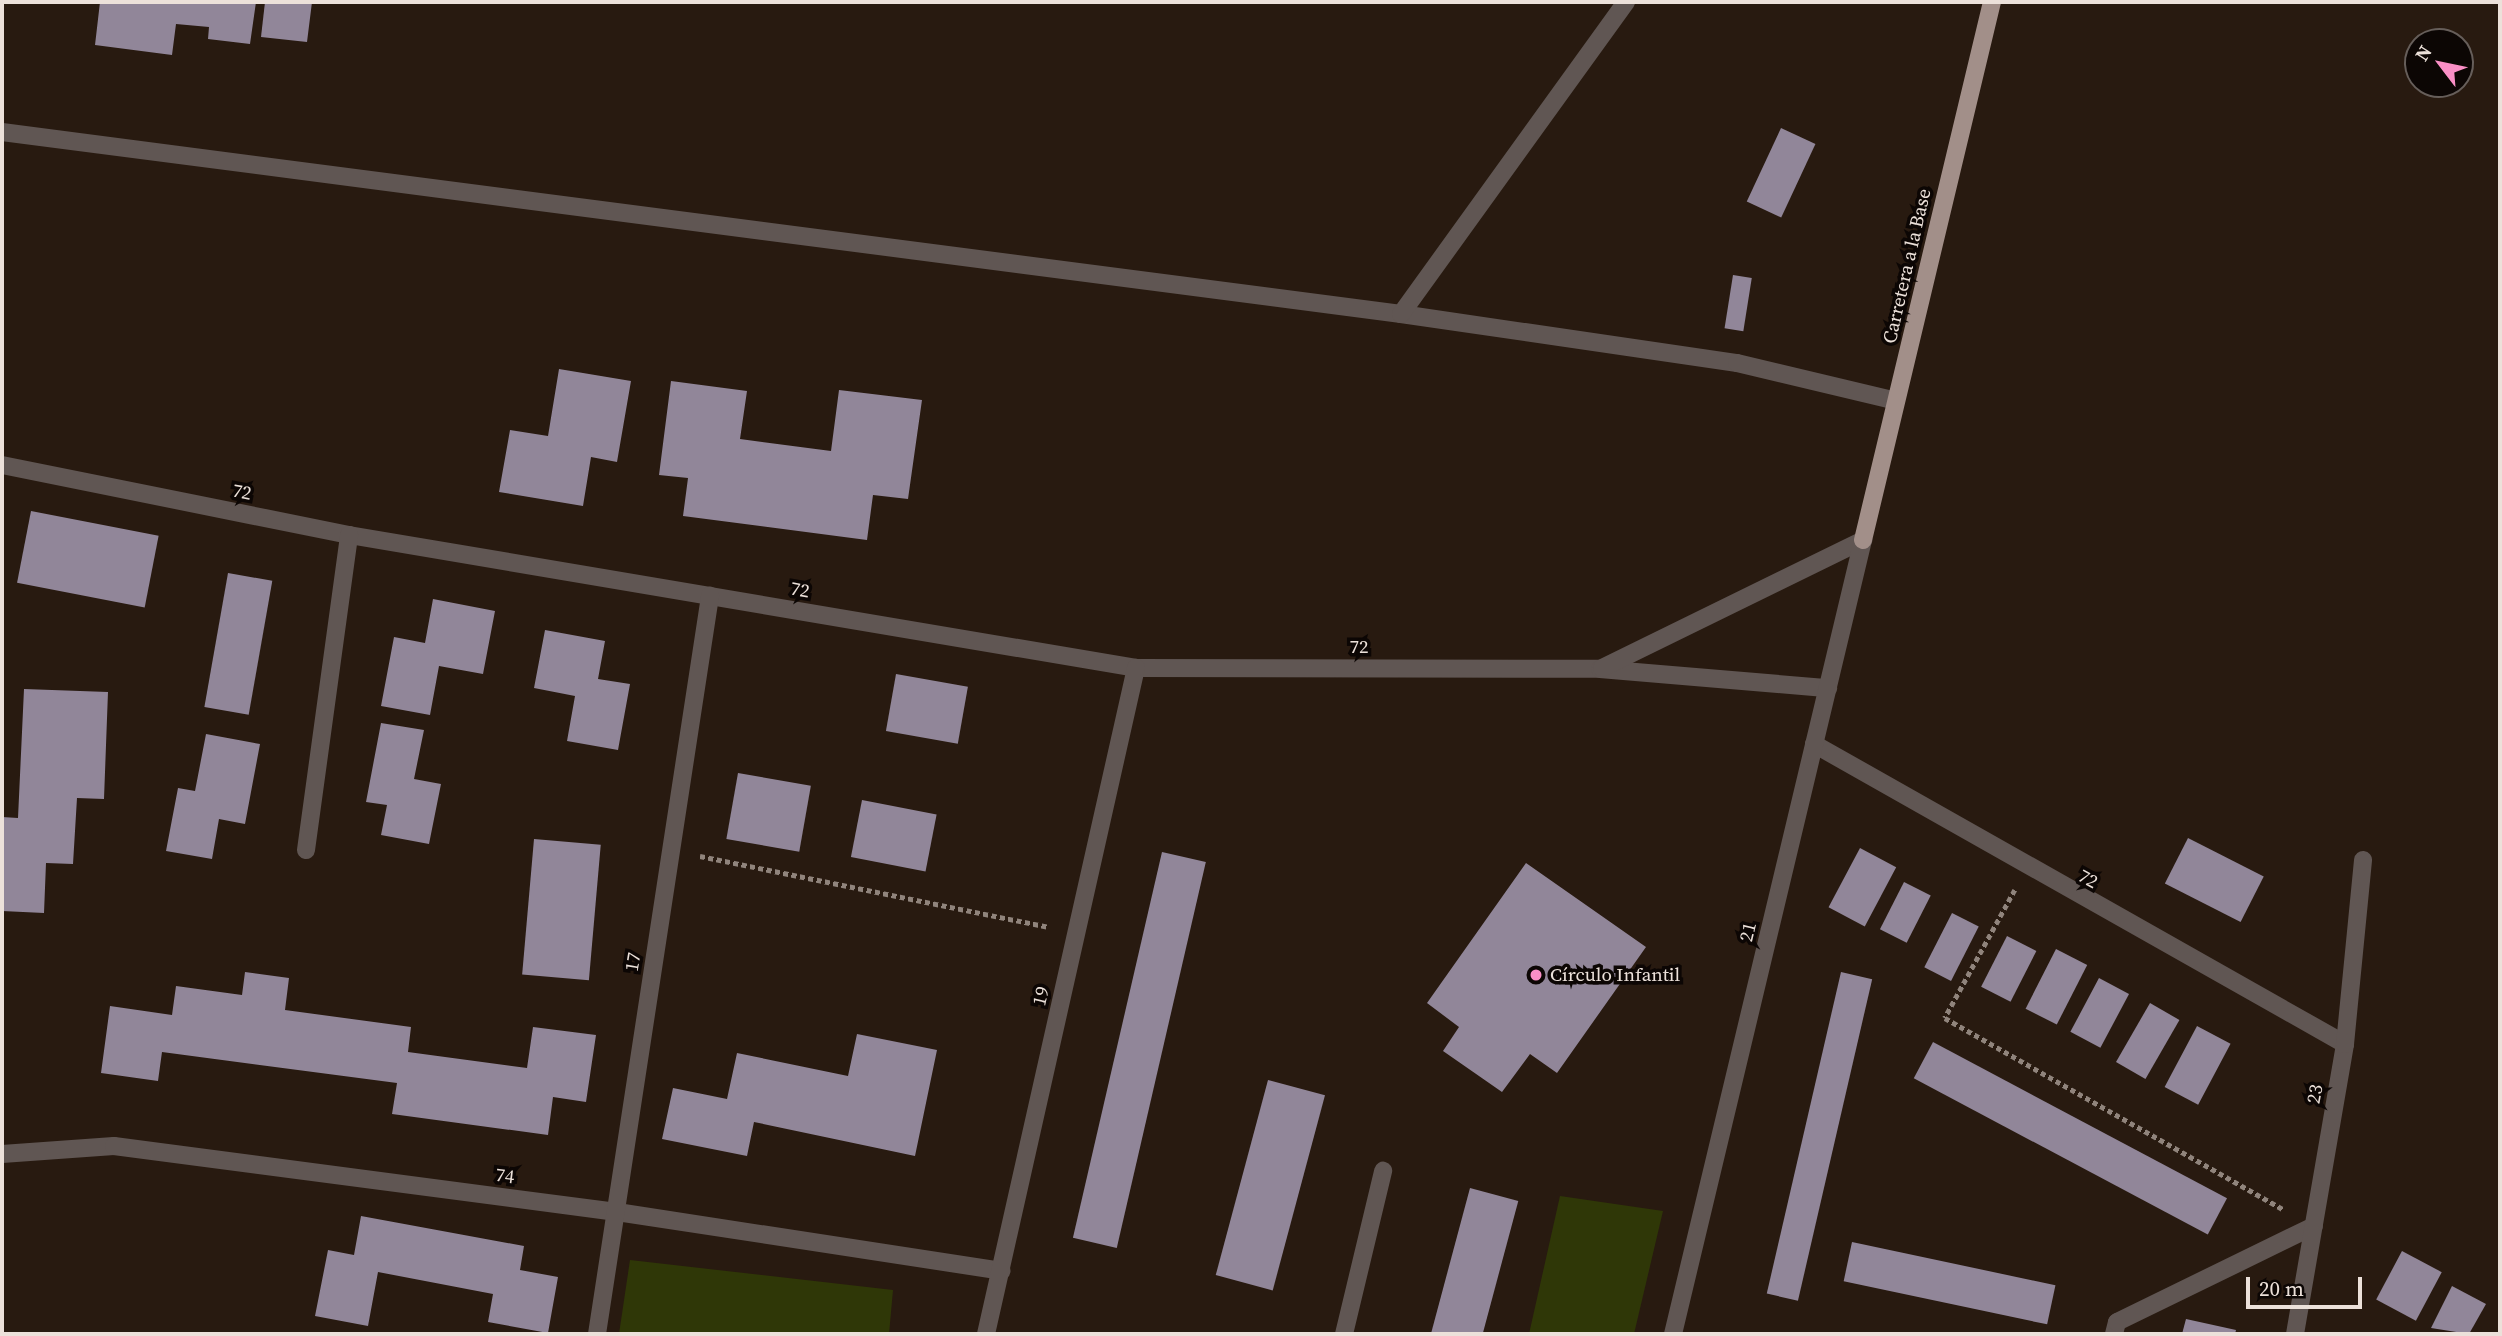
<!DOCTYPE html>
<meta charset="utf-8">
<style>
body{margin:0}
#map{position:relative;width:2502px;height:1336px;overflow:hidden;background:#281a10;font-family:"Source Serif 4",serif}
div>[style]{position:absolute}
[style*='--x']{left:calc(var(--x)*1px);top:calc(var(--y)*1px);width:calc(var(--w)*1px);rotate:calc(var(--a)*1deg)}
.green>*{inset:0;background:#2f3707}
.building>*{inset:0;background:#918699;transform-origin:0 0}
.path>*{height:4.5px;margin-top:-2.25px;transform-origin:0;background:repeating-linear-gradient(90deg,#90847c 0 5px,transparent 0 8.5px)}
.minor>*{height:18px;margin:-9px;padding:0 9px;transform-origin:9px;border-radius:9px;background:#605653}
.major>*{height:18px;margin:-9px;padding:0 9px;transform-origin:9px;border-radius:9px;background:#a28f89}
.dots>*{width:19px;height:19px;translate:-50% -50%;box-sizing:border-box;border:4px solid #0c0604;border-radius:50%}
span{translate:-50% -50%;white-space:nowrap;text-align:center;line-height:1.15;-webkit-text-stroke:7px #0c0604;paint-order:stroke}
.street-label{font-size:19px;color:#ece1da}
.poi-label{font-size:19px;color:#ece1da}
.left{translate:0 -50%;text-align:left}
.frame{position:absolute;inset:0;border:4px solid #ece1da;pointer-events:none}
.north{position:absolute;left:2404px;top:28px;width:70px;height:70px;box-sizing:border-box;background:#0c0604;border:2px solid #665e5a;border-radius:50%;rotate:302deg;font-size:19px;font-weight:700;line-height:28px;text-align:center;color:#ece1da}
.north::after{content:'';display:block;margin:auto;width:24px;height:32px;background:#fa8fc6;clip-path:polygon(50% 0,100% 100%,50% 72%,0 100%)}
.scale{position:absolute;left:2246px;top:1277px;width:116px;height:32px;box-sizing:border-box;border:4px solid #ece1da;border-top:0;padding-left:9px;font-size:21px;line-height:24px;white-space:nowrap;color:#ece1da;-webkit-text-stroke:5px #0c0604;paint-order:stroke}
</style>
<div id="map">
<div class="green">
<div style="clip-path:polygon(1560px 1196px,1663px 1211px,1634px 1334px,1529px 1334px)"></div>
<div style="clip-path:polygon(630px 1260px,893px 1290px,889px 1334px,619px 1334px)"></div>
</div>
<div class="building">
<div style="clip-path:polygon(100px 2px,256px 2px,250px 44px,208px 39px,209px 27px,176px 24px,172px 55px,95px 45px)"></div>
<div style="clip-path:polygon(265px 2px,312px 2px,307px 42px,261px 37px)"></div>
<div style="left:1781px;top:128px;width:38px;height:81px;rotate:25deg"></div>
<div style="left:1733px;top:275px;width:19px;height:54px;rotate:9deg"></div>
<div style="clip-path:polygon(559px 369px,631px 381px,617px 462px,591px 457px,583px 506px,499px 492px,510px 430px,548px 436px)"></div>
<div style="clip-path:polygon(671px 381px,747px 391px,740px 439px,831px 451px,839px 390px,922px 400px,908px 499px,873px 495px,867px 540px,683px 516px,688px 478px,659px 475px)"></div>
<div style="left:31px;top:511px;width:130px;height:73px;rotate:11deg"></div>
<div style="left:228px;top:573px;width:45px;height:136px;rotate:10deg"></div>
<div style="clip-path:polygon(433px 599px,495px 611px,483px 674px,439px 666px,430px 715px,381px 706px,394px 637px,425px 643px)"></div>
<div style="clip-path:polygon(545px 630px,605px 641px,598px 679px,630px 684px,618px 750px,567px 741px,575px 696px,534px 688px)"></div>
<div style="left:896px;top:674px;width:73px;height:58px;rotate:10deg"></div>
<div style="clip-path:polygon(24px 689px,108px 692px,104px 799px,77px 798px,73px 864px,46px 863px,44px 913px,2px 911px,2px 817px,18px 818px)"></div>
<div style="clip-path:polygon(381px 723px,424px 730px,414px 779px,441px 784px,429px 844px,381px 835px,387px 805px,366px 802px)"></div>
<div style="clip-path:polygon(206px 734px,260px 744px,245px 824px,219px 819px,212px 859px,166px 851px,178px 788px,195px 791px)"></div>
<div style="left:738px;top:773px;width:74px;height:67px;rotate:10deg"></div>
<div style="left:862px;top:800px;width:76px;height:58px;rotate:11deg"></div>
<div style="left:2188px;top:838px;width:85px;height:51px;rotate:27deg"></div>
<div style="left:534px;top:839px;width:67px;height:136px;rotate:5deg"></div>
<div style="left:1860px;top:848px;width:41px;height:67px;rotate:28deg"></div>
<div style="left:1162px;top:852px;width:45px;height:396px;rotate:13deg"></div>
<div style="clip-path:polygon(1526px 863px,1646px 947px,1557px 1073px,1530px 1054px,1502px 1092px,1443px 1051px,1459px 1027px,1427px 1003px)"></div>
<div style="left:1904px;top:882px;width:30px;height:53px;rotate:27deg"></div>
<div style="left:1952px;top:913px;width:30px;height:61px;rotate:27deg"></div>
<div style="left:2007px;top:936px;width:33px;height:57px;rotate:27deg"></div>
<div style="left:2056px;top:949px;width:35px;height:67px;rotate:27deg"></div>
<div style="clip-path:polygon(245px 972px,289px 978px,285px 1010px,411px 1027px,408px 1052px,527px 1068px,533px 1027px,596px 1035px,586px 1102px,553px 1097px,548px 1135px,392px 1114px,397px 1083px,162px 1052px,158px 1081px,101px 1073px,110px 1006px,172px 1015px,176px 986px,242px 995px)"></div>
<div style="left:1841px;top:972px;width:32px;height:330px;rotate:13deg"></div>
<div style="left:2099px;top:978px;width:34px;height:61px;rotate:28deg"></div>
<div style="left:2150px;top:1003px;width:34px;height:68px;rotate:30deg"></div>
<div style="left:2197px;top:1026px;width:38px;height:69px;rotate:28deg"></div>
<div style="clip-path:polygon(857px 1034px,937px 1050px,915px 1156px,754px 1122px,747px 1156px,662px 1139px,673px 1088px,727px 1099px,737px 1053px,848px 1076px)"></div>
<div style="left:1933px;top:1042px;width:333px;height:41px;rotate:28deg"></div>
<div style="left:1268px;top:1080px;width:59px;height:202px;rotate:15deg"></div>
<div style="left:1470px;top:1188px;width:50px;height:150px;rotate:15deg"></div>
<div style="clip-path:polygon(361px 1216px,524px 1246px,520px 1270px,558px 1277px,548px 1333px,488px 1322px,493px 1294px,378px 1272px,368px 1326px,315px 1316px,328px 1250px,354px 1255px)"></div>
<div style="left:1852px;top:1242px;width:208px;height:40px;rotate:12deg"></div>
<div style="left:2402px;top:1251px;width:45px;height:55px;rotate:28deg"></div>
<div style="clip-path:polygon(2452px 1286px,2486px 1304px,2469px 1334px,2431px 1328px)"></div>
<div style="clip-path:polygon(2186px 1319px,2236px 1330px,2235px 1334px,2182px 1334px)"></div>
</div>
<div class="path">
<div style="--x:700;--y:856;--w:355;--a:11.5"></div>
<div style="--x:2015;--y:890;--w:146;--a:118.7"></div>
<div style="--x:1945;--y:1018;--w:388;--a:29.5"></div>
</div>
<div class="minor">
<div style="--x:2;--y:132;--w:1411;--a:7.41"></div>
<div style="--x:1401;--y:314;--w:340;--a:8.3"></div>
<div style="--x:1737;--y:363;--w:163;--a:13.4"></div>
<div style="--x:1401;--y:314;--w:385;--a:-54.2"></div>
<div style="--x:2;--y:465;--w:354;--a:11.4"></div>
<div style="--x:349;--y:535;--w:798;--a:9.59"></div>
<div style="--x:1136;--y:668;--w:464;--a:0.1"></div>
<div style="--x:1600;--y:669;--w:229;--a:4.8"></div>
<div style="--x:1602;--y:668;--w:291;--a:-26.1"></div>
<div style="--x:1814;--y:744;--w:610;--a:29.47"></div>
<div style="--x:306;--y:850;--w:318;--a:-82.2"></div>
<div style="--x:2;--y:1154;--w:112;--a:-4.1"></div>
<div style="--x:114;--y:1146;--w:507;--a:7.48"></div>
<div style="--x:617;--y:1212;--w:389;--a:8.7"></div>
<div style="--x:597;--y:1334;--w:747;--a:-81.29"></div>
<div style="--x:986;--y:1334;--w:683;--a:-77.31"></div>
<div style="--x:1344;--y:1334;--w:168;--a:-76.5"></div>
<div style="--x:1673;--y:1334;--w:816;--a:-76.54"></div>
<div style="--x:2114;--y:1334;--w:12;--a:-76"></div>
<div style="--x:2117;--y:1322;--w:219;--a:-26"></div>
<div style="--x:2295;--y:1334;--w:294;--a:-80.2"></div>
<div style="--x:2345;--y:1044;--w:185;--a:-84.4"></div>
</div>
<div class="major">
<div style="--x:1863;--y:540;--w:553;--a:-76.52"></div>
</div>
<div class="dots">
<div style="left:1536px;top:975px;background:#fa8fc6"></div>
</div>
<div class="street-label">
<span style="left:1907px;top:266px;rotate:-77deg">Carretera a la Base</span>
<span style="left:242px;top:492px;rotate:11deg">72</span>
<span style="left:800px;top:590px;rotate:10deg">72</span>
<span style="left:1359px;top:647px">72</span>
<span style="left:2088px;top:879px;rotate:29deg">72</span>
<span style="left:1748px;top:932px;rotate:-77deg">21</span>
<span style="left:633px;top:962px;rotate:-81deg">17</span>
<span style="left:1041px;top:996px;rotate:-77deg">19</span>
<span style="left:2315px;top:1094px;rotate:-80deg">23</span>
<span style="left:505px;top:1176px;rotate:7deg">74</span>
</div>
<div class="poi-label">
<span class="left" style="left:1550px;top:975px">Círculo Infantil</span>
</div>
<div class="frame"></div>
<div class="north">N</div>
<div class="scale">20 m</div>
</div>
